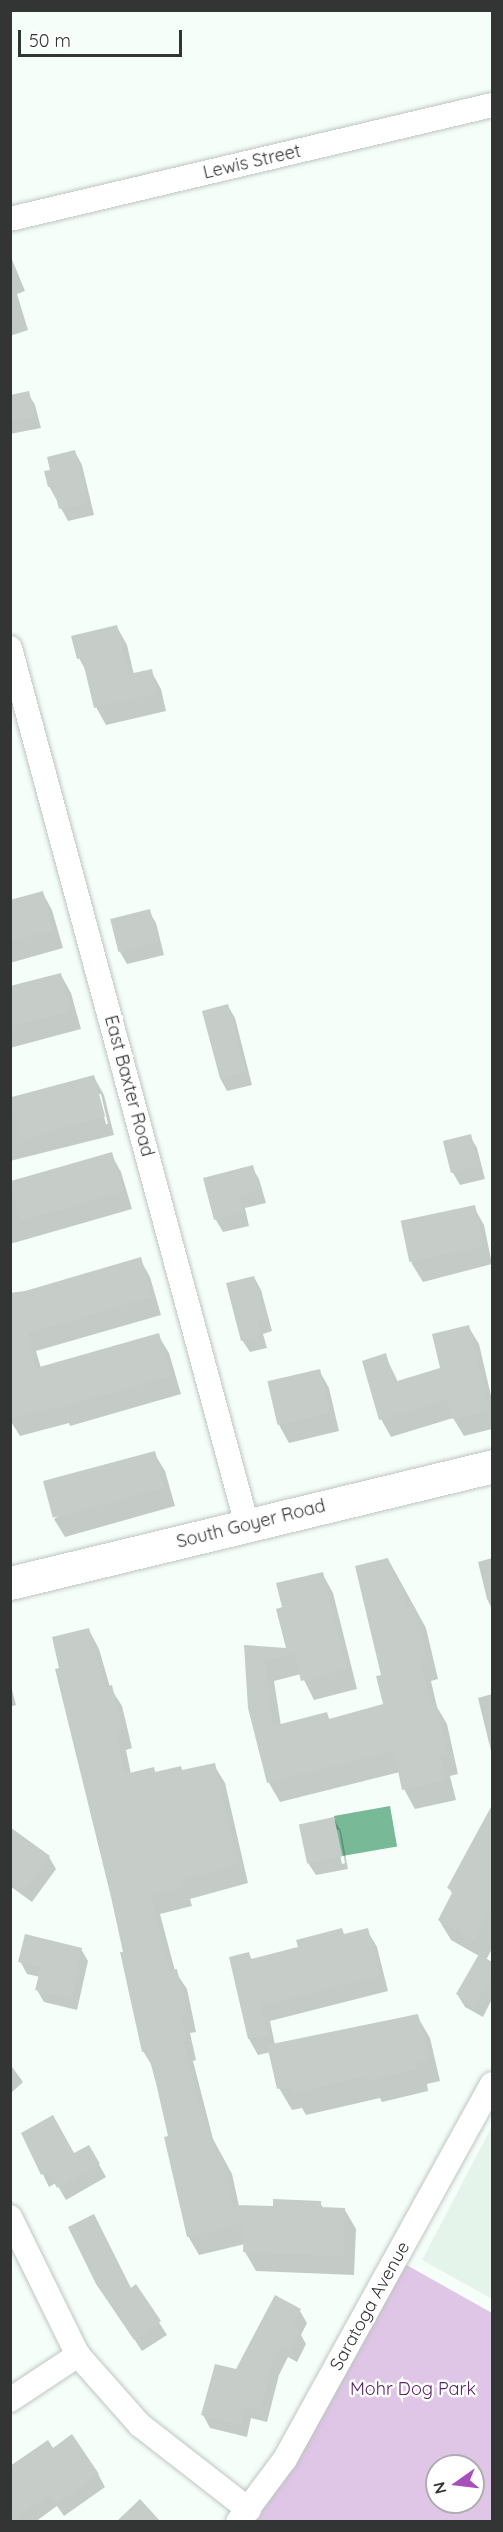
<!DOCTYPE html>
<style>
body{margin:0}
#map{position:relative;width:503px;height:2532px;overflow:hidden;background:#f6fef9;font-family:Quicksand,sans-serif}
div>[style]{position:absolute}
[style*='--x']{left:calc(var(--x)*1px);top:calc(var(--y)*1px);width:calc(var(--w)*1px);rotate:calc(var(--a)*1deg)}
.built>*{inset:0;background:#e5f4eb}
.green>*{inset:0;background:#dfc5e6}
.water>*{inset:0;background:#78b998;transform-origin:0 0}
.shadow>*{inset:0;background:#0003}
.building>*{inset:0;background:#c6cdc9;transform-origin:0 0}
.roads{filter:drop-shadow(0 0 2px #bec6c2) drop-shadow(0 0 2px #bec6c2)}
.street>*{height:24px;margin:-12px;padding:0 12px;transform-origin:12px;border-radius:12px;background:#fff}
.secondary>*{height:33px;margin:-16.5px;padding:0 16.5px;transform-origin:16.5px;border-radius:16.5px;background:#fff}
span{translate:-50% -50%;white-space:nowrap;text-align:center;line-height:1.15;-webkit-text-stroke:5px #fff;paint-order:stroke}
.street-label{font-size:18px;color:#333534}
.park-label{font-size:18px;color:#582663}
.frame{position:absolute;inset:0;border:12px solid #333534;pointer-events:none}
.north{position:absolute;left:425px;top:2454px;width:60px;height:60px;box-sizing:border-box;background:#fff;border:2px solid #adaeae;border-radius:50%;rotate:256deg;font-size:16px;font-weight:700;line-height:24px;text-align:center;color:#333534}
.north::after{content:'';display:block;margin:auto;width:21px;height:27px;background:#a74fbb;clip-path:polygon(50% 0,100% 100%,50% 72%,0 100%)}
.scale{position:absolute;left:18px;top:30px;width:164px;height:27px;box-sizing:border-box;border:3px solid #333534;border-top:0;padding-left:8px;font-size:18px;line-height:21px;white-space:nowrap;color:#333534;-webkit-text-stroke:4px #fff;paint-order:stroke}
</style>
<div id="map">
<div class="built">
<div style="clip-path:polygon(492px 2126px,492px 2299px,422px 2260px)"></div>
</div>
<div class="green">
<div style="clip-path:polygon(evenodd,396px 2259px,492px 2313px,492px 2521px,238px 2522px,396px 2259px,437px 2466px,473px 2466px,473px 2502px,437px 2502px,437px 2466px)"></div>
</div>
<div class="water">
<div style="left:390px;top:1806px;width:41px;height:57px;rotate:80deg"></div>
</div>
<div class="shadow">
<div style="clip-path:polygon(11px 257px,25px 291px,17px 294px,28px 330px,10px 336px)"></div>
<div style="clip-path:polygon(28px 393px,35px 405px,41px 428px,10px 434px,10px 397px)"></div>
<div style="clip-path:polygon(75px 452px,82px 465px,94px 515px,68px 521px,49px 486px,52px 471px)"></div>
<div style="clip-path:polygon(117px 627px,127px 645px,134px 675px,151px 671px,161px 689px,166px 711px,106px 725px,96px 707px,87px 673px,79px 658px)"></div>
<div style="clip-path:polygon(42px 892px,52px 910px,63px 948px,10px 963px,10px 901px)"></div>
<div style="clip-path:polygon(149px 911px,156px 923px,164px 955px,127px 964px,120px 952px)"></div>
<div style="clip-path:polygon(61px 975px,71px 993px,81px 1029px,10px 1048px,10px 988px)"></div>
<div style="clip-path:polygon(228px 1006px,235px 1018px,252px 1085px,227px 1091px,220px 1078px)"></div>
<div style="clip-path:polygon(evenodd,94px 1077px,104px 1095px,114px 1135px,10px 1161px,10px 1099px,94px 1077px,98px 1094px,101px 1094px,108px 1124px,106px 1124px,98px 1094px)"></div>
<div style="clip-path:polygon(470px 1136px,477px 1148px,485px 1179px,460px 1185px,453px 1173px,445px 1142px)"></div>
<div style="clip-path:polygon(111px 1154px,121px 1172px,132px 1209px,10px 1244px,10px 1182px)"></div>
<div style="clip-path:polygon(252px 1167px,259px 1179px,266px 1203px,245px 1208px,249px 1226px,223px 1232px,216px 1220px,205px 1179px)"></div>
<div style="clip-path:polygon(474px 1207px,484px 1225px,492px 1264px,423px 1282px,412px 1264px,403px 1224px)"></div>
<div style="clip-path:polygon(140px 1259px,150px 1277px,161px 1315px,36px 1351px,41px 1368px,158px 1335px,169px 1353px,181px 1394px,70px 1426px,69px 1423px,20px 1436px,10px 1420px,10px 1296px)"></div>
<div style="clip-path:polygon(254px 1277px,261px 1290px,272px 1331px,263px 1334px,267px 1348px,250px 1352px,242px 1340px)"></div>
<div style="clip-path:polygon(468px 1326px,479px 1344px,492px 1400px,492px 1429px,464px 1436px,453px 1418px,391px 1437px,381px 1419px,385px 1355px,398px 1382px,442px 1369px)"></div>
<div style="clip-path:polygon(319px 1370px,329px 1388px,339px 1431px,289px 1443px,279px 1425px)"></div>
<div style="clip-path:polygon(154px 1453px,165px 1471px,175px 1506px,65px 1537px,54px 1519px)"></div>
<div style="clip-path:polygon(492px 1558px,492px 1609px,487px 1599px,478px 1562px)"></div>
<div style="clip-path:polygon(388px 1559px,426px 1628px,438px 1679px,431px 1681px,437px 1707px,447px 1724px,458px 1774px,450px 1776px,456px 1800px,415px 1809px,404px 1789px,400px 1772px,280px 1802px,269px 1783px,250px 1708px,246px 1646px,288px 1650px,284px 1608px,322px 1573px,333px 1593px,357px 1689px,314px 1700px,301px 1674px,274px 1681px,281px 1726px,326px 1714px,330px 1720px,385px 1705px,383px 1676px)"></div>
<div style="clip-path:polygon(89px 1630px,99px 1649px,110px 1687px,122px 1706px,132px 1748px,126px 1750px,131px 1774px,153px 1768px,156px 1773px,183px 1772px,214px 1765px,225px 1783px,248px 1883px,190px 1899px,192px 1906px,160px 1914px,175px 1971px,187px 1989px,196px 2032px,190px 2033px,196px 2060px,193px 2061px,213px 2139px,232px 2174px,239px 2206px,275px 2208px,320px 2203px,324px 2209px,345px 2210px,356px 2229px,354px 2275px,256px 2271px,245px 2252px,245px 2244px,199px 2255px,188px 2236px,170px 2138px,154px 2069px,143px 2051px,125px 1953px,57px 1670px,61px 1669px)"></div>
<div style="clip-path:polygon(10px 1682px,16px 1705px,10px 1707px)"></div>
<div style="clip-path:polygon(492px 1694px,492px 1755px,478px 1698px)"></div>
<div style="clip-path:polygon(488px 1816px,492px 1819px,492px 1949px,486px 1960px,492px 1963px,492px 1999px,483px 2017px,465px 2007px,457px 1994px,479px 1956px,451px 1940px,439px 1920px,453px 1895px,449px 1888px)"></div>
<div style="clip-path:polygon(evenodd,334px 1819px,341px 1831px,348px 1869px,316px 1875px,308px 1863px,301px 1825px,334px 1819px,335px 1830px,339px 1830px,345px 1863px,342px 1864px,335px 1830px)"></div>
<div style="clip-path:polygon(10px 1828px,49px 1857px,56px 1869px,32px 1902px,10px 1886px)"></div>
<div style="clip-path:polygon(367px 1930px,377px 1947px,388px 1991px,270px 2021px,275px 2045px,417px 2016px,430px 2038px,440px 2081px,427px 2084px,428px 2091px,382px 2102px,380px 2098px,306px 2115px,302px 2108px,292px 2110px,279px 2088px,271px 2052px,258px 2055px,249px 2039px,249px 1954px,252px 1960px)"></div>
<div style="clip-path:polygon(81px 1949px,88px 1961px,77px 2010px,44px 2002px,37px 1990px,40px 1977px,27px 1974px,20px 1961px)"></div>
<div style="clip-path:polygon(10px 2064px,23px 2082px,10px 2094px)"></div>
<div style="clip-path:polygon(23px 2133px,74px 2155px,89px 2147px,106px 2177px,66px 2200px,56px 2183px,49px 2187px)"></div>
<div style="clip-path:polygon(97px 2283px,131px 2289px,136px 2286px,167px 2335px,142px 2351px)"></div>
<div style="clip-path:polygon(300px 2311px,307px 2323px,301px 2335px,306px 2344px,297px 2362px,288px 2357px,279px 2375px,267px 2422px,251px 2418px,247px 2437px,210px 2428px,203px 2415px,236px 2371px)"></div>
<div style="clip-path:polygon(53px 2450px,98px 2474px,105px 2487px,64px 2516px,57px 2506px,35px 2522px,10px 2522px,10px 2468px)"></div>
</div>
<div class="building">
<div style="clip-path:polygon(29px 391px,35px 416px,10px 422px,10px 395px)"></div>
<div style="clip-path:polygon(75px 450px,88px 503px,59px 509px,53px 486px,48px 487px,44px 471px,50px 470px,47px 457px)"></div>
<div style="clip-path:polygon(117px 625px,129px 674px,152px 669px,157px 693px,94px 708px,82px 658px,77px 659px,71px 636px)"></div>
<div style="clip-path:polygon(43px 891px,53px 930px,10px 942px,10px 900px)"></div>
<div style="left:150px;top:909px;width:34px;height:41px;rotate:76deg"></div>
<div style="clip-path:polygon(61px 973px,71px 1011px,10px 1027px,10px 986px)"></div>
<div style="left:228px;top:1004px;width:70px;height:27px;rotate:75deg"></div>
<div style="left:94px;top:1075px;width:43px;height:87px;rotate:75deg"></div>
<div style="left:471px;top:1134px;width:33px;height:29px;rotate:76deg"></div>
<div style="left:112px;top:1152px;width:41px;height:106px;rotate:74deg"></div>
<div style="clip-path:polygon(253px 1165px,260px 1190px,239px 1196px,243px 1213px,214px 1220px,203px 1178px)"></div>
<div style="left:475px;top:1205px;width:42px;height:76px;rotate:78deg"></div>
<div style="clip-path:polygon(141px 1257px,152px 1297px,27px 1333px,36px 1368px,159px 1333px,171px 1376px,58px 1408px,58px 1406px,10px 1418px,10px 1293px,25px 1291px)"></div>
<div style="clip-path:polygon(254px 1276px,266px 1319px,257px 1321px,261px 1335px,241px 1341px,226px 1283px)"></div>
<div style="clip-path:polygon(469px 1325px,490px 1410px,452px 1419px,447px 1399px,379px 1420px,362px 1361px,386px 1353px,394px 1382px,440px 1368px,432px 1334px)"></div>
<div style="left:320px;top:1369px;width:45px;height:54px;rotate:77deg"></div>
<div style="left:155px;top:1451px;width:38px;height:116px;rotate:75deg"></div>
<div style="clip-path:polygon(388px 1558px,395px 1585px,402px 1584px,407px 1609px,415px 1607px,427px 1660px,421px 1661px,430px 1705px,436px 1703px,448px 1755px,440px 1756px,445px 1780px,402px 1790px,394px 1751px,267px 1783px,248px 1708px,244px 1645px,286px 1648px,276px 1609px,282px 1607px,276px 1583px,323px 1572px,347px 1669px,301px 1681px,294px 1653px,264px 1661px,273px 1726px,327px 1712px,329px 1719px,383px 1704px,376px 1676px,381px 1675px,355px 1566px)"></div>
<div style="clip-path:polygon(89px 1628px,105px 1687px,112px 1685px,122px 1729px,116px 1731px,125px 1774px,154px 1767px,155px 1772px,181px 1766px,182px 1770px,215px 1763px,238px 1864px,180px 1880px,182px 1887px,150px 1895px,170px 1970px,177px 1969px,187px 2013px,180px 2014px,187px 2041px,183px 2042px,206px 2129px,209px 2128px,215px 2155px,221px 2154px,233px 2205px,273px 2206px,273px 2199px,321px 2201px,321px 2207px,345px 2208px,344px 2256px,243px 2252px,244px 2223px,187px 2237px,164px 2137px,168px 2136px,156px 2083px,147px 2050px,142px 2052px,120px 1952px,123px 1952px,111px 1897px,55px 1669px,59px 1668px,52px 1637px)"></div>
<div style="clip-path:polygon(492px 1805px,492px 1907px,474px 1940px,438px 1920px,453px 1891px,447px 1888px)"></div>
<div style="left:334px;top:1817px;width:40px;height:36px;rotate:78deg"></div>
<div style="clip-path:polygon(10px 1827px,50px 1856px,24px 1890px,10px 1880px)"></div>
<div style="clip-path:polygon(342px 1928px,344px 1934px,368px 1928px,380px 1975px,261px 2005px,268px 2035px,248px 2039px,229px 1957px,249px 1952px,251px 1959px,298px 1947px,296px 1940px)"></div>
<div style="clip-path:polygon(25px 1934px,82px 1948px,71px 1998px,35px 1990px,41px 1967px,18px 1962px)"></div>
<div style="clip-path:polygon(479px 1954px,492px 1962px,492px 1975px,475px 2005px,456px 1994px)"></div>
<div style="clip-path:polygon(418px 2014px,429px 2058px,415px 2062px,417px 2069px,368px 2080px,367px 2076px,291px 2093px,290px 2086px,277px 2089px,267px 2045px)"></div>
<div style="clip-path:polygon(53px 2115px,74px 2153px,89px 2145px,100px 2164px,57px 2188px,48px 2171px,41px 2175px,21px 2133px)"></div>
<div style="clip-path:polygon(94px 2214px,131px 2288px,136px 2284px,161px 2321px,134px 2340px,96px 2284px,68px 2227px)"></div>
<div style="clip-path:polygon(275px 2295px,301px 2309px,292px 2326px,300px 2330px,290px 2350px,281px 2346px,272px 2362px,260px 2410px,245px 2406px,240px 2425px,201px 2415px,215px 2364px,236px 2369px)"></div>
<div style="clip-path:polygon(72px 2434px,99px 2474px,56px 2504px,49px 2495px,10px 2520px,10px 2466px,48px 2440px,53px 2448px)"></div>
<div style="clip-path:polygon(140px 2499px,161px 2522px,116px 2522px)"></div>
</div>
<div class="roads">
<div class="street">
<div style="--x:10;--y:219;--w:495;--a:-13.3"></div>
<div style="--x:10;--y:648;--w:908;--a:74.88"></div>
<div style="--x:10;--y:2217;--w:154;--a:63.8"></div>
<div style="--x:78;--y:2355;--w:94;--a:48.5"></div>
<div style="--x:140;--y:2425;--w:138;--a:37.9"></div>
<div style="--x:10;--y:2400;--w:82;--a:-33.5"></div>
<div style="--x:238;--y:2522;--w:79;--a:-53.3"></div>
<div style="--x:285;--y:2459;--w:428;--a:-61.1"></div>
</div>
<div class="secondary">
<div style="--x:10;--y:1583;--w:496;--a:-13.6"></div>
</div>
</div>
<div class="street-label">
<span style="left:252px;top:162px;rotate:-13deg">Lewis Street</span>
<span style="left:129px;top:1086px;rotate:75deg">East Baxter Road</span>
<span style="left:251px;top:1524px;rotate:-14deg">South Goyer Road</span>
<span style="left:370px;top:2306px;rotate:-61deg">Saratoga Avenue</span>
</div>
<div class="park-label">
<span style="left:413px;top:2389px">Mohr Dog Park</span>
</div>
<div class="frame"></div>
<div class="north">N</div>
<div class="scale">50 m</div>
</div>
